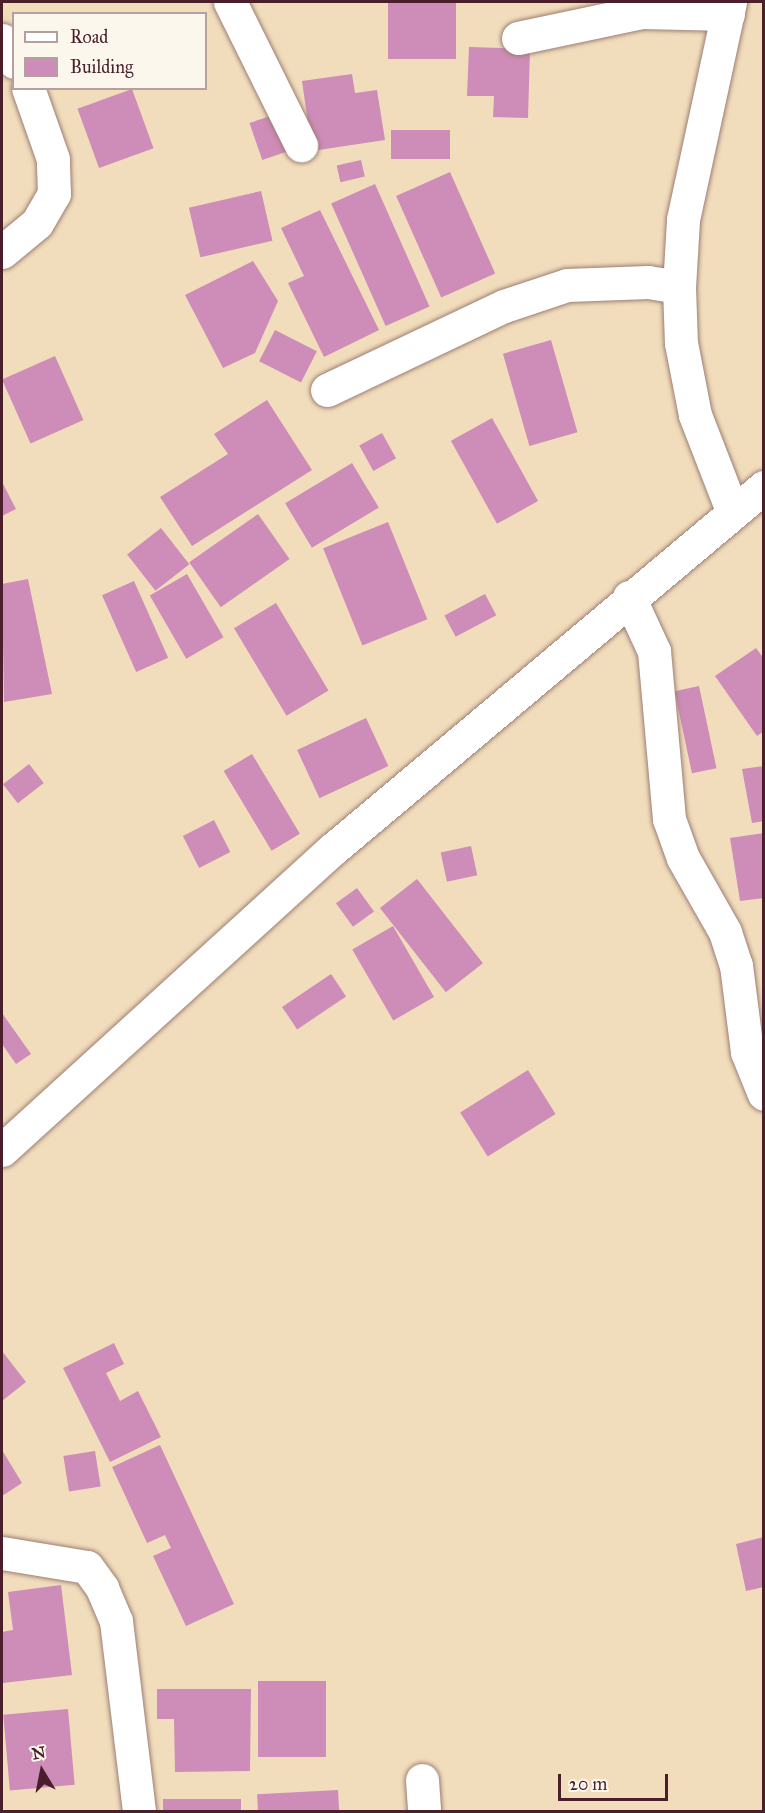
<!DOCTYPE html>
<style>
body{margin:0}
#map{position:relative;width:765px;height:1813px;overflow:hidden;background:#f1ddbc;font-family:"IM FELL Great Primer",serif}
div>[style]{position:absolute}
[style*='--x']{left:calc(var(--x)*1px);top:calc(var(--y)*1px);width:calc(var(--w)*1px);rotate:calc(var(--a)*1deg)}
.building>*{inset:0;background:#ce8cb8;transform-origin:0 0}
.roads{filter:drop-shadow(0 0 2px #9e7e74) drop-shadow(0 0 2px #9e7e74)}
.minor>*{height:33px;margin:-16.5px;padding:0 16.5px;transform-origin:16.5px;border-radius:16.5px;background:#fff}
.tertiary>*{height:33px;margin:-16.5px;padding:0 16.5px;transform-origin:16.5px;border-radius:16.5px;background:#fff}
span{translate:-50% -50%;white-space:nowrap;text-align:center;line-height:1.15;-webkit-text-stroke:4.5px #fbf7ec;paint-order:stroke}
.frame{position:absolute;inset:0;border:3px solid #4a1f2b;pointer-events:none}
.legend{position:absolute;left:12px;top:12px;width:195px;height:78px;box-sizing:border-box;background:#fbf7ec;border:2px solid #b4a19f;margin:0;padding:8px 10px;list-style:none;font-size:18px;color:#4a1f2b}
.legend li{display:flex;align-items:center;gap:12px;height:30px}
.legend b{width:30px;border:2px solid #b4a19f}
.north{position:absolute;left:12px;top:1741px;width:60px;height:60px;-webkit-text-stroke:4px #fbf7ec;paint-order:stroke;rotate:350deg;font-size:16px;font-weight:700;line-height:24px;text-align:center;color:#4a1f2b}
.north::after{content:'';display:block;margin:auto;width:21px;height:27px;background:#4a1f2b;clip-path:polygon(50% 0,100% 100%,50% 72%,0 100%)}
.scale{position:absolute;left:558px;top:1774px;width:110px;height:27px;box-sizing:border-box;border:3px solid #4a1f2b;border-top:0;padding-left:8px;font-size:18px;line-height:21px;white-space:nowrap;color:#4a1f2b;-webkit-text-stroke:4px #fbf7ec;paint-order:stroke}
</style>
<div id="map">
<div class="building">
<div style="left:388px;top:2px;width:68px;height:57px"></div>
<div style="clip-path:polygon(469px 47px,530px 49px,528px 118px,493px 117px,494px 96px,467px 96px)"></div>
<div style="clip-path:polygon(352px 74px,355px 93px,377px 90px,385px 140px,312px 151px,302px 81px)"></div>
<div style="left:132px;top:89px;width:63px;height:58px;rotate:70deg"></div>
<div style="left:276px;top:114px;width:39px;height:28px;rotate:71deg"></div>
<div style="left:450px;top:130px;width:29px;height:59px;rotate:90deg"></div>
<div style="left:361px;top:160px;width:17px;height:25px;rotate:77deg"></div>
<div style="left:450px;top:172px;width:111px;height:59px;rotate:66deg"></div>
<div style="left:375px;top:184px;width:134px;height:48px;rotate:66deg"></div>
<div style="left:261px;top:191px;width:51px;height:74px;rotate:77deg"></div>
<div style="clip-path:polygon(320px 210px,379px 330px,324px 357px,288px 283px,304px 276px,281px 228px)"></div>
<div style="clip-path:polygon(253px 261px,278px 301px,255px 353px,223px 368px,185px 295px)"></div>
<div style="left:275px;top:330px;width:47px;height:35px;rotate:27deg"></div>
<div style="left:551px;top:340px;width:96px;height:50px;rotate:74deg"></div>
<div style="left:55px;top:356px;width:70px;height:58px;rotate:66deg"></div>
<div style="clip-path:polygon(267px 400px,312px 470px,192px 546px,160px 497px,228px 454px,214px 434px)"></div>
<div style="left:492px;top:418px;width:95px;height:47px;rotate:61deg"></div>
<div style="left:382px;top:433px;width:29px;height:26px;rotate:61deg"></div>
<div style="left:352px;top:463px;width:52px;height:78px;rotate:59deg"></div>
<div style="clip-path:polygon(2px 482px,16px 509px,2px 516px)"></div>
<div style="left:258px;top:514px;width:55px;height:84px;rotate:55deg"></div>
<div style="left:388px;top:522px;width:105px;height:70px;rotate:68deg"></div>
<div style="left:161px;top:528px;width:46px;height:43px;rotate:52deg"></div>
<div style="left:187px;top:574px;width:73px;height:43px;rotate:60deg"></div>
<div style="clip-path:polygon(28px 579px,52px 694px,4px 702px,2px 584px)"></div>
<div style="left:134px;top:581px;width:84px;height:35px;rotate:66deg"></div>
<div style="left:485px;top:594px;width:24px;height:46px;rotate:62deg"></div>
<div style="left:276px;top:603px;width:102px;height:49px;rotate:59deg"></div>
<div style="clip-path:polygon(756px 648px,764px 659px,764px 731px,757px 736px,715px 676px)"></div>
<div style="left:699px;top:686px;width:84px;height:25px;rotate:78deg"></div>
<div style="left:366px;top:718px;width:53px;height:76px;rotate:65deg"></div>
<div style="left:252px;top:754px;width:93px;height:33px;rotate:59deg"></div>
<div style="left:29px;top:764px;width:24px;height:33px;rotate:52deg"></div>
<div style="clip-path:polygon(764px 766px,764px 821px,752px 823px,742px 769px)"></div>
<div style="left:214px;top:820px;width:36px;height:35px;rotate:63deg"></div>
<div style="clip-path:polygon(764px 833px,764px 898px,740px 901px,730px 838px)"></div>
<div style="left:471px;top:846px;width:30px;height:31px;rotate:78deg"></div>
<div style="left:417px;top:879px;width:107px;height:47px;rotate:52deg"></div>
<div style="left:357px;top:888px;width:29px;height:26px;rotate:54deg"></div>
<div style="left:393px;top:926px;width:82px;height:47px;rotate:60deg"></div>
<div style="left:331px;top:974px;width:27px;height:59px;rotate:56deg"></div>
<div style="clip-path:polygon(2px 1013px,31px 1054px,16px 1064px,2px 1044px)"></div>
<div style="left:528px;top:1070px;width:52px;height:80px;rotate:58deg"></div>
<div style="clip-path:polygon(114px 1343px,124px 1364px,106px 1373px,120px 1401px,138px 1391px,161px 1437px,110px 1462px,63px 1368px)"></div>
<div style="clip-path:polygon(2px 1351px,26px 1382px,2px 1401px)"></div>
<div style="clip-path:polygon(160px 1445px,234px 1604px,186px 1626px,153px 1556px,171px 1548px,165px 1535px,147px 1543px,112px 1467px)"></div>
<div style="clip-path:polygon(2px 1450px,22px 1483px,2px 1496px)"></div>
<div style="left:95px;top:1451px;width:36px;height:32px;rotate:81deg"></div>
<div style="clip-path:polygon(764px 1537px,764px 1587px,746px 1591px,736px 1544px)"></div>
<div style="clip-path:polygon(61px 1585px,72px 1675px,3px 1683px,2px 1632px,13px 1630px,8px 1592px)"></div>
<div style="left:258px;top:1681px;width:68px;height:76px"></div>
<div style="clip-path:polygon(157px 1689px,251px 1689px,250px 1771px,175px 1772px,174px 1719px,157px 1719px)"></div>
<div style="left:68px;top:1709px;width:76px;height:65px;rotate:85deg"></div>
<div style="left:338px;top:1790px;width:22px;height:81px;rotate:87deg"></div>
<div style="left:163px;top:1799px;width:78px;height:13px"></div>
</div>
<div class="roads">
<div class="minor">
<div style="--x:230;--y:2;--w:160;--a:63.6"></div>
<div style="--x:730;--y:2;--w:223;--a:102.2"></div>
<div style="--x:683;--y:220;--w:67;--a:93.4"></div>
<div style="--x:679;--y:287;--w:56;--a:88"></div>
<div style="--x:681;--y:343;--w:73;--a:79"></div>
<div style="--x:695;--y:415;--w:105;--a:68.8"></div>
<div style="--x:518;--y:38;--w:126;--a:-11.9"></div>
<div style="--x:641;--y:12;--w:87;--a:1.3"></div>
<div style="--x:2;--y:40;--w:25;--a:61"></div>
<div style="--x:2;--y:252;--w:45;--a:-39.6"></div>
<div style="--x:37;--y:223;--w:34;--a:-60"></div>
<div style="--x:54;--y:194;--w:35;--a:-92"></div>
<div style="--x:53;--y:159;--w:75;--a:-109.4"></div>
<div style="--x:327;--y:390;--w:196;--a:-25.4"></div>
<div style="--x:504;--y:306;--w:66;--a:-18.4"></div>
<div style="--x:567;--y:285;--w:81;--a:-2.1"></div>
<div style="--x:648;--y:282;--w:31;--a:9"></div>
<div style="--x:629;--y:597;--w:60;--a:65.2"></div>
<div style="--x:654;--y:651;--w:169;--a:84.9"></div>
<div style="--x:669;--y:819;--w:41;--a:70.3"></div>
<div style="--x:683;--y:858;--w:85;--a:60.4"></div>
<div style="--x:725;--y:932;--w:35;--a:72"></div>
<div style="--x:736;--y:965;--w:88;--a:82.8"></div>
<div style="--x:747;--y:1052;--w:45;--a:68"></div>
<div style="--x:2;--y:1553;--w:86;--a:9.4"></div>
<div style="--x:87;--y:1567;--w:26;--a:54"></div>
<div style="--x:102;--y:1588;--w:36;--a:67"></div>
<div style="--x:116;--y:1621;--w:192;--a:83.1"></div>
<div style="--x:422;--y:1780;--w:32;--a:86"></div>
</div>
<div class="tertiary">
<div style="--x:2;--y:1150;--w:447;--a:-42.3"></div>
<div style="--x:333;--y:849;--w:563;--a:-40.03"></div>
</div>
</div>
<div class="frame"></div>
<ul class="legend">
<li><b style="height:8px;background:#fff"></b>Road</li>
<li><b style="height:16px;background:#ce8cb8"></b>Building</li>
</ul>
<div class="north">N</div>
<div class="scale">20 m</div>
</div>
